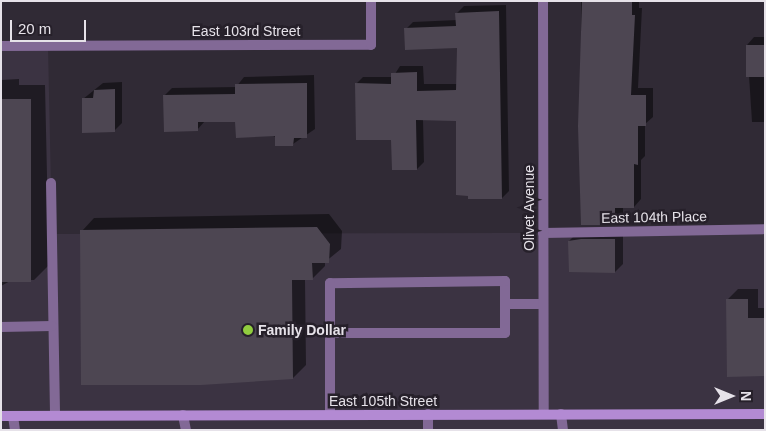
<!DOCTYPE html>
<style>
body{margin:0}
#map{position:relative;width:766px;height:431px;overflow:hidden;background:#302a35;font-family:Helvetica,sans-serif}
div>[style]{position:absolute}
[style*='--x']{left:calc(var(--x)*1px);top:calc(var(--y)*1px);width:calc(var(--w)*1px);rotate:calc(var(--a)*1deg)}
.built>*{inset:0;background:#3b3342}
.shadow>*{inset:0;background:#0007}
.building>*{inset:0;background:#4d4652;transform-origin:0 0}
.lane>*{height:10px;margin:-5px;padding:0 5px;transform-origin:5px;border-radius:5px;background:#826996}
.street>*{height:10px;margin:-5px;padding:0 5px;transform-origin:5px;border-radius:5px;background:#826996}
.secondary>*{height:10px;margin:-5px;padding:0 5px;transform-origin:5px;border-radius:5px;background:#b38ad3}
.dots>*{width:14px;height:14px;translate:-50% -50%;box-sizing:border-box;border:2px solid #26202a;border-radius:50%}
span{translate:-50% -50%;white-space:nowrap;text-align:center;line-height:1.15;-webkit-text-stroke:5px #26202a;paint-order:stroke}
.street-label{font-size:14px;color:#e6e2e9}
.poi-label{font-size:14px;color:#e6e2e9;font-weight:700}
.left{translate:0 -50%;text-align:left}
.frame{position:absolute;inset:0;border:2px solid #e6e2e9;pointer-events:none}
.north{position:absolute;left:706px;top:371px;width:50px;height:50px;-webkit-text-stroke:4px #26202a;paint-order:stroke;rotate:90deg;font-size:14px;font-weight:700;line-height:20px;text-align:center;color:#e6e2e9}
.north::after{content:'';display:block;margin:auto;width:18px;height:22px;background:#e6e2e9;clip-path:polygon(50% 0,100% 100%,50% 72%,0 100%)}
.scale{position:absolute;left:10px;top:20px;width:76px;height:22px;box-sizing:border-box;border:2px solid #e6e2e9;border-top:0;padding-left:6px;font-size:15px;line-height:18px;white-space:nowrap;color:#e6e2e9;-webkit-text-stroke:4px #26202a;paint-order:stroke}
</style>
<div id="map">
<div class="built">
<div style="clip-path:polygon(1px 46px,48px 46px,52px 234px,543px 233px,765px 229px,765px 430px,1px 430px)"></div>
</div>
<div class="shadow">
<div style="clip-path:polygon(581px 1px,639px 1px,639px 8px,642px 8px,638px 88px,653px 88px,653px 117px,645px 124px,645px 156px,641px 160px,641px 199px,634px 207px,623px 207px,623px 216px,615px 224px,582px 224px)"></div>
<div style="clip-path:polygon(506px 5px,509px 191px,502px 198px,469px 195px,457px 119px,423px 119px,424px 162px,417px 169px,392px 139px,356px 84px,363px 77px,393px 77px,400px 66px,423px 66px,424px 84px,458px 84px,459px 47px,406px 29px,413px 22px,457px 20px,457px 13px,464px 6px)"></div>
<div style="clip-path:polygon(754px 37px,765px 37px,765px 122px,752px 122px,747px 45px)"></div>
<div style="clip-path:polygon(314px 75px,315px 129px,293px 144px,236px 121px,205px 121px,197px 130px,164px 96px,172px 88px,236px 87px,244px 77px)"></div>
<div style="clip-path:polygon(19px 79px,19px 85px,45px 85px,49px 265px,34px 280px,12px 280px,1px 286px,1px 80px)"></div>
<div style="clip-path:polygon(122px 82px,122px 123px,114px 131px,83px 99px,103px 83px)"></div>
<div style="clip-path:polygon(329px 214px,342px 231px,341px 249px,325px 262px,325px 266px,312px 279px,305px 279px,306px 365px,293px 378px,82px 231px,94px 218px)"></div>
<div style="clip-path:polygon(623px 231px,623px 264px,615px 272px,569px 241px,577px 233px)"></div>
<div style="clip-path:polygon(738px 289px,758px 289px,758px 308px,765px 308px,765px 375px,727px 300px)"></div>
</div>
<div class="building">
<div style="clip-path:polygon(582px 1px,632px 1px,632px 15px,635px 15px,631px 95px,646px 95px,646px 126px,638px 126px,638px 165px,634px 164px,634px 208px,615px 208px,615px 225px,581px 225px,578px 126px)"></div>
<div style="clip-path:polygon(499px 11px,502px 199px,468px 199px,468px 196px,456px 195px,456px 121px,416px 120px,417px 170px,392px 170px,391px 140px,356px 140px,355px 83px,391px 84px,391px 73px,417px 72px,417px 91px,456px 90px,457px 48px,405px 50px,404px 28px,456px 26px,455px 13px)"></div>
<div style="left:746px;top:45px;width:19px;height:32px"></div>
<div style="clip-path:polygon(307px 83px,307px 138px,294px 138px,293px 146px,275px 146px,275px 136px,236px 138px,235px 122px,198px 122px,198px 131px,164px 132px,163px 95px,235px 94px,235px 84px)"></div>
<div style="clip-path:polygon(115px 89px,115px 132px,82px 133px,82px 98px,93px 98px,94px 90px)"></div>
<div style="left:1px;top:99px;width:30px;height:183px"></div>
<div style="clip-path:polygon(317px 227px,330px 244px,329px 263px,312px 263px,313px 280px,292px 280px,293px 379px,201px 385px,81px 385px,80px 230px)"></div>
<div style="clip-path:polygon(581px 239px,615px 239px,615px 273px,569px 272px,568px 241px)"></div>
<div style="clip-path:polygon(726px 299px,748px 299px,748px 318px,765px 318px,765px 376px,727px 377px)"></div>
</div>
<div class="lane">
<div style="--x:51;--y:183;--w:232;--a:89"></div>
<div style="--x:543;--y:233;--w:222;--a:-1"></div>
<div style="--x:505;--y:304;--w:38;--a:0"></div>
<div style="--x:1;--y:327;--w:51;--a:-1.1"></div>
<div style="--x:330;--y:333;--w:175;--a:0"></div>
<div style="--x:505;--y:333;--w:52;--a:-90"></div>
<div style="--x:505;--y:281;--w:175;--a:179.3"></div>
<div style="--x:330;--y:283;--w:132;--a:90"></div>
<div style="--x:13;--y:416;--w:14;--a:82"></div>
<div style="--x:428;--y:430;--w:16;--a:-90"></div>
</div>
<div class="street">
<div style="--x:543;--y:1;--w:413;--a:89.9"></div>
<div style="--x:1;--y:46;--w:370;--a:-0.2"></div>
<div style="--x:371;--y:45;--w:44;--a:-90"></div>
<div style="--x:561;--y:414;--w:16;--a:83"></div>
<div style="--x:183;--y:415;--w:15;--a:79"></div>
</div>
<div class="secondary">
<div style="--x:1;--y:416;--w:764;--a:-0.15"></div>
</div>
<div class="dots">
<div style="left:248px;top:330px;background:#91cd3f"></div>
</div>
<div class="street-label">
<span style="left:246px;top:31px">East 103rd Street</span>
<span style="left:529px;top:208px;rotate:-90deg">Olivet Avenue</span>
<span style="left:654px;top:217px;rotate:-1deg">East 104th Place</span>
<span style="left:383px;top:401px">East 105th Street</span>
</div>
<div class="poi-label">
<span class="left" style="left:258px;top:330px">Family Dollar</span>
</div>
<div class="frame"></div>
<div class="north">N</div>
<div class="scale">20 m</div>
</div>
